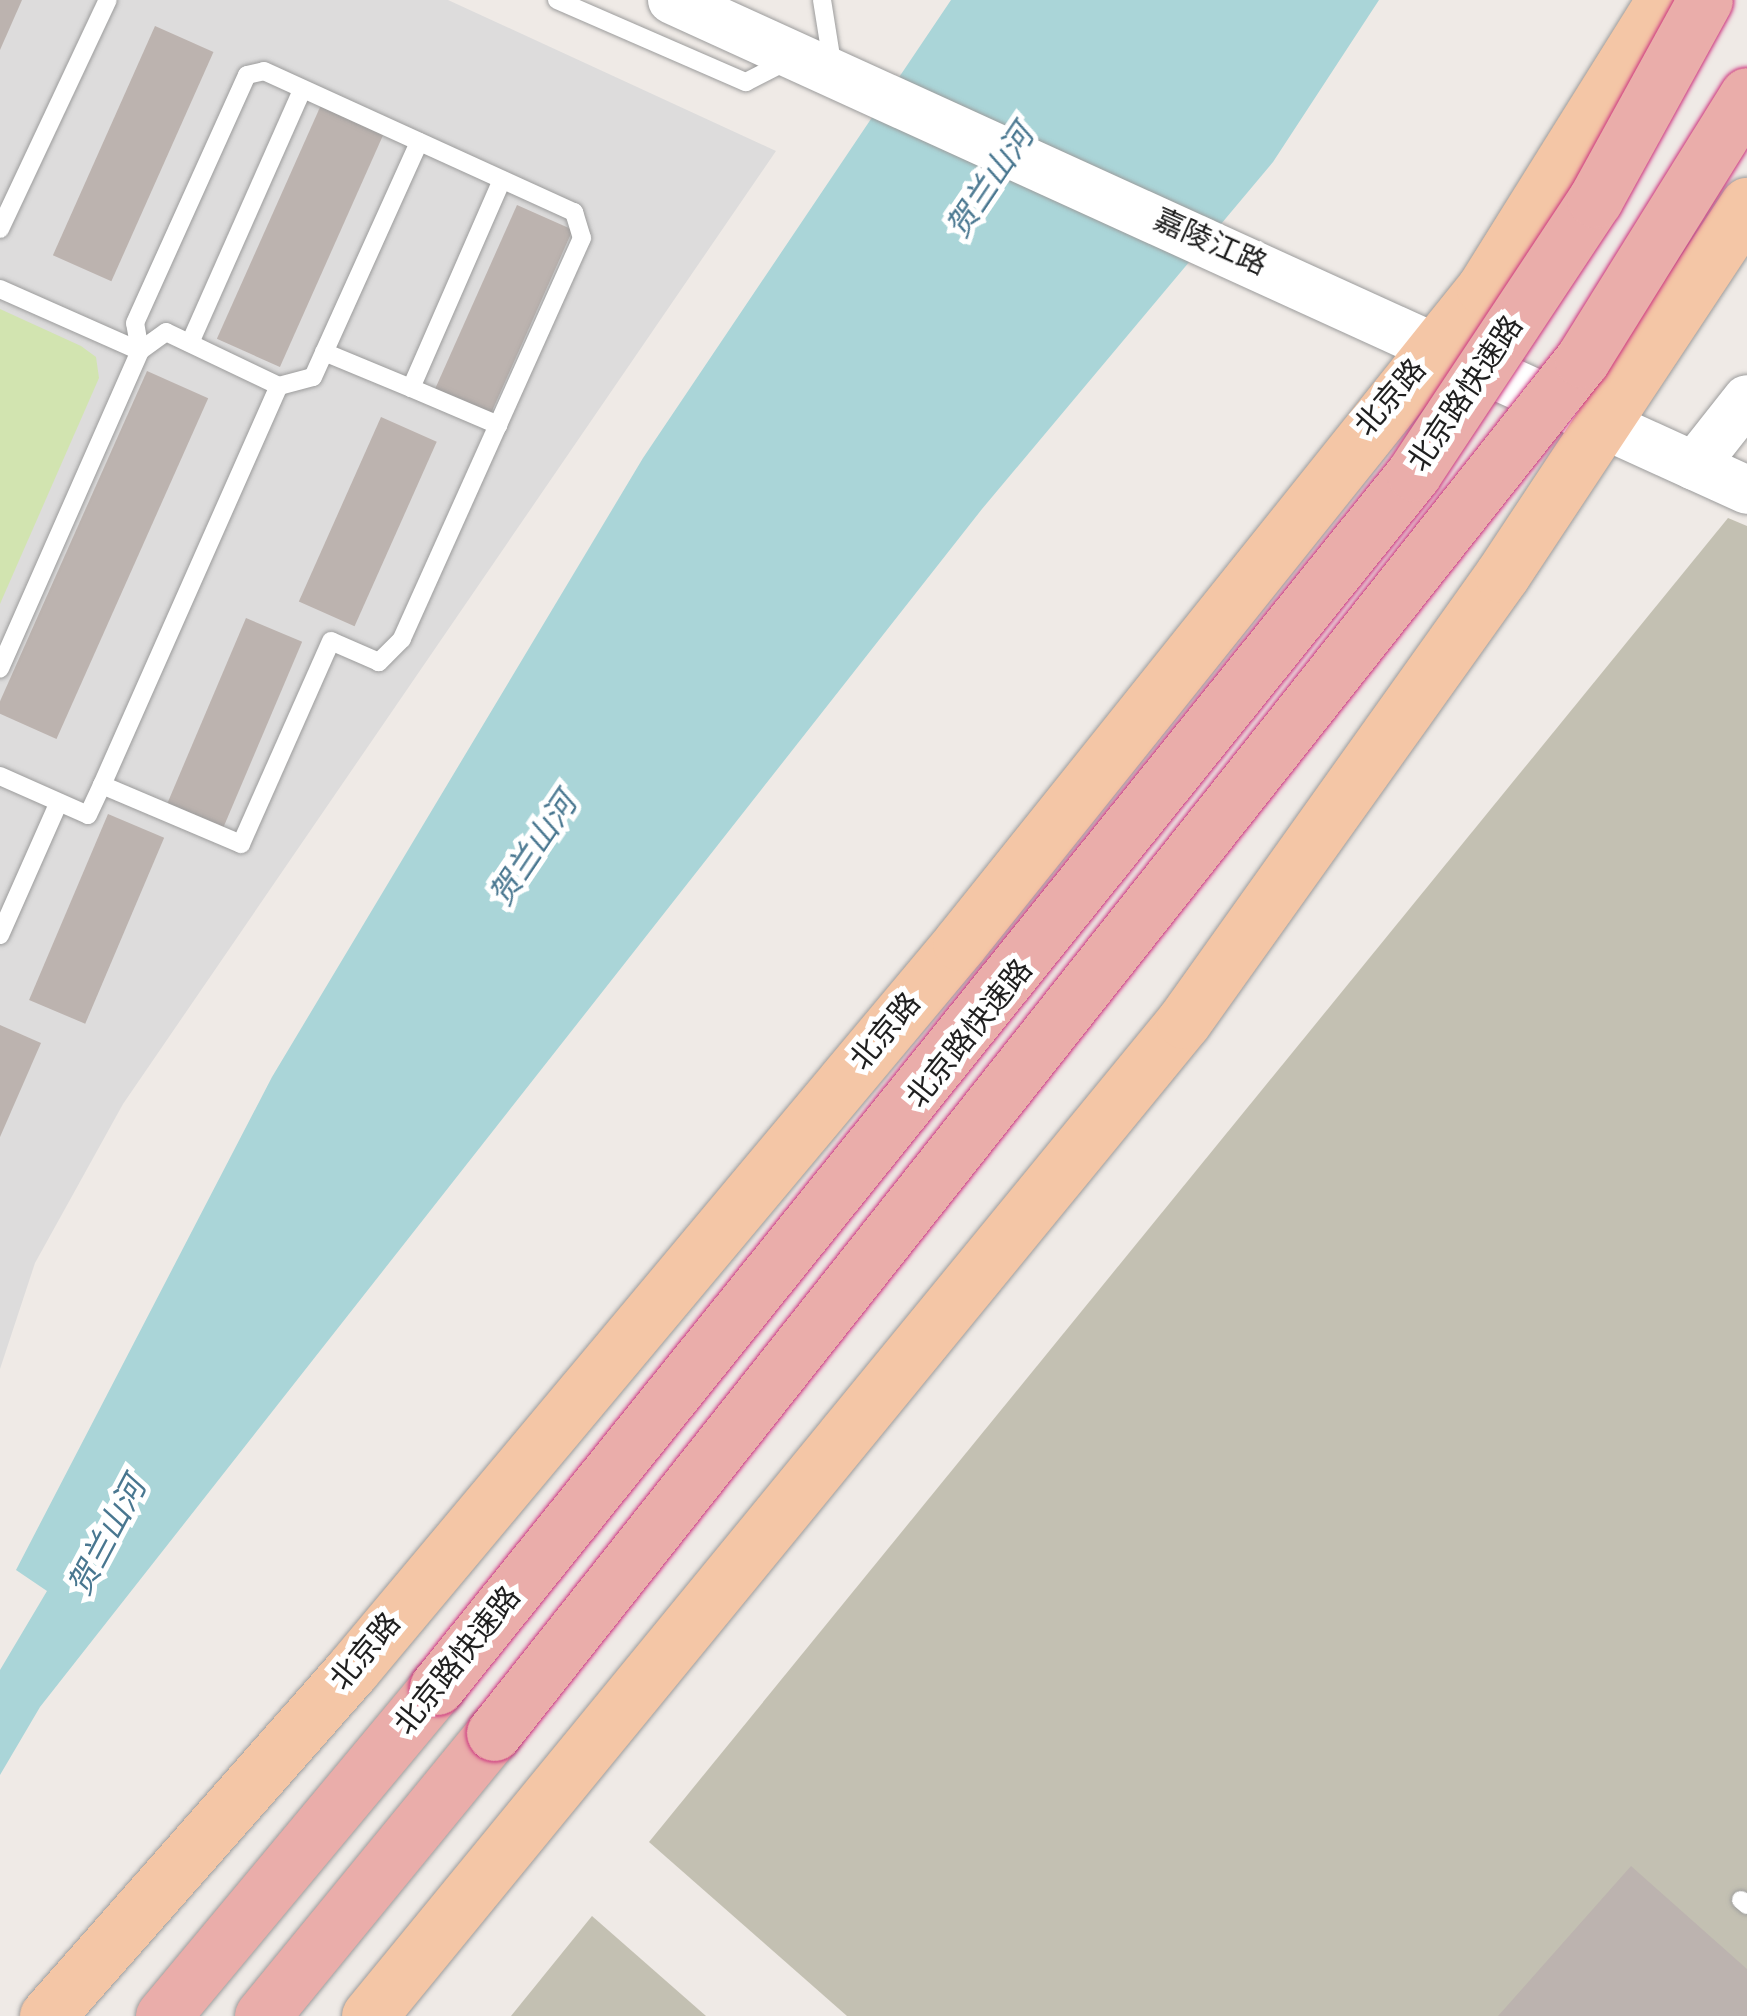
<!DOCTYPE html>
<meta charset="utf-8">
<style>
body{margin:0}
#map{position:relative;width:1747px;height:2016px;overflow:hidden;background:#efeae6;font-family:Signika,"Noto Sans SC",sans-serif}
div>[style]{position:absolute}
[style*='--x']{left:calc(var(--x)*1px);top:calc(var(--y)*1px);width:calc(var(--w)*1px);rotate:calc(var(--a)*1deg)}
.residential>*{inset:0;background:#dddcdc}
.construction>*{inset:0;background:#c3c0b2}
.grass>*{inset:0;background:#d2e4b0}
.water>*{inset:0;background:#aad5d8}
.building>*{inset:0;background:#bcb3af;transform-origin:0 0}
.roads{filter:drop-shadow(0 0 2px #9c9c9c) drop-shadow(0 0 2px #9c9c9c)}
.service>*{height:18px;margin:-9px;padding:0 9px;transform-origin:9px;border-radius:9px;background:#fff}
.tertiary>*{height:48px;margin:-24px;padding:0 24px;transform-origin:24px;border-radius:24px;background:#fff}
.primary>*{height:55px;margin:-27.5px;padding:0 27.5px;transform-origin:27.5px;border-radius:27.5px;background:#f4c6a6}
.trunk>*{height:55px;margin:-27.5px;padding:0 27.5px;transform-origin:27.5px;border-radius:27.5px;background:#eaadaa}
.bridges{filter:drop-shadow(0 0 2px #cc347f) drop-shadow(0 0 2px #cc347f)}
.trunk-bridge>*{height:55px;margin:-27.5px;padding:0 27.5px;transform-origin:27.5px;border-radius:27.5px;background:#eaadaa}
span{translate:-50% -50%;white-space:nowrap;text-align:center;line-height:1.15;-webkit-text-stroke:10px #fff;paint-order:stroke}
.street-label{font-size:30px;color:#1f1f1f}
.water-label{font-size:32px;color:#497790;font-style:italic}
</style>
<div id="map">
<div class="residential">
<div style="clip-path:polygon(0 0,448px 0,776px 151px,123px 1104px,35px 1263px,0 1369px)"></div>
</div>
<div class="construction">
<div style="clip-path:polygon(1728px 518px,1747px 526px,1747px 2016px,847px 2016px,649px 1842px)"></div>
<div style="clip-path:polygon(592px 1916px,706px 2016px,511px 2016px)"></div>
</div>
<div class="grass">
<div style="clip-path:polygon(0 309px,81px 346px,96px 357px,99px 378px,0 604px)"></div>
</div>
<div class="water">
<div style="clip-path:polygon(951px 0,1379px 0,1273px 162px,982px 509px,40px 1707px,0 1775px,0 1670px,47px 1591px,16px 1570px,272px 1077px,643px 458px)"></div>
</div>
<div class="building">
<div style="clip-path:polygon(0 0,22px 0,0 50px)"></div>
<div style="left:155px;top:26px;width:64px;height:251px;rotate:24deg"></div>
<div style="left:321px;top:105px;width:69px;height:256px;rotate:24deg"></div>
<div style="left:517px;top:205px;width:61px;height:202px;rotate:24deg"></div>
<div style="left:147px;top:371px;width:67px;height:373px;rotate:24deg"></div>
<div style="left:381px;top:417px;width:61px;height:202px;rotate:24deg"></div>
<div style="left:246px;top:618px;width:61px;height:202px;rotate:23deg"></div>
<div style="left:108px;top:814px;width:61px;height:202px;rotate:23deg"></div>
<div style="clip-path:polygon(0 1025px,41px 1043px,0 1137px)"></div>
<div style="clip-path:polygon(1631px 1866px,1747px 1969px,1747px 2016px,1498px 2016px)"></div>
</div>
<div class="roads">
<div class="service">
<div style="--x:557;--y:0;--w:206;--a:23.5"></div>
<div style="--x:746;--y:82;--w:46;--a:-27.1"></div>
<div style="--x:822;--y:0;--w:70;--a:80.9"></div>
<div style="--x:0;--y:229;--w:253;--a:-64.8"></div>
<div style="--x:0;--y:289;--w:153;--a:23.9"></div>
<div style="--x:140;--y:351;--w:347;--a:113.8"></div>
<div style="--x:190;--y:343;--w:274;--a:-66.1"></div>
<div style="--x:324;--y:352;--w:94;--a:22.5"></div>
<div style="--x:411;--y:388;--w:227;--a:-66.4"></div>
<div style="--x:279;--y:386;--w:35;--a:-15"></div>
<div style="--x:313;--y:377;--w:258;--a:-65.7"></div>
<div style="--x:411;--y:388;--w:95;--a:23"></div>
<div style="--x:0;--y:776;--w:96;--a:23.9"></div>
<div style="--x:88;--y:815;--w:33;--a:-65"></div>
<div style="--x:102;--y:785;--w:436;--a:-66.1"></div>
<div style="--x:279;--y:386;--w:125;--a:-154.5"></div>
<div style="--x:166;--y:332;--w:32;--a:144"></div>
<div style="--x:140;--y:351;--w:28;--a:-100"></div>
<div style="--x:135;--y:323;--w:272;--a:-65.7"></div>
<div style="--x:247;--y:75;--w:17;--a:-13"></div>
<div style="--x:264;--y:71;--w:341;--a:24.5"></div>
<div style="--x:574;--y:212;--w:27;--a:73"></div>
<div style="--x:582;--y:238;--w:440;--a:114.2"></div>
<div style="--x:402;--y:639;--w:33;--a:135"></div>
<div style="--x:379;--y:662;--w:52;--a:-156.4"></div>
<div style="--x:331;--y:641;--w:222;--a:113.9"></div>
<div style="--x:241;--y:844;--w:151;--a:-157"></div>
<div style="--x:0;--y:935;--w:145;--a:-66.1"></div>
<div style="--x:1741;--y:1900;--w:8;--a:40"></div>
</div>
<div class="tertiary">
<div style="--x:672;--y:0;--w:1181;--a:24.5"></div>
<div style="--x:1694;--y:466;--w:85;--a:-51.7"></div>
</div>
<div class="primary">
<div style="--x:47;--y:2016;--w:461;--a:-48.6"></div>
<div style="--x:352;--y:1670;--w:948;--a:-50.09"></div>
<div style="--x:960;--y:943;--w:839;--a:-51.34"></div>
<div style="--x:1484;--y:288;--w:340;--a:-58"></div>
<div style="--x:369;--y:2016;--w:1286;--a:-50.68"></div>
<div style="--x:1184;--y:1021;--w:548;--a:-54.51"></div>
<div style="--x:1502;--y:575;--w:444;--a:-56.5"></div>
</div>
<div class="trunk">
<div style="--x:163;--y:2016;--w:428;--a:-50.2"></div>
<div style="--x:262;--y:2016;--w:366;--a:-50.7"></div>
</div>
</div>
<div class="bridges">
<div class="trunk-bridge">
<div style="--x:437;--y:1687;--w:1558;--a:-51.17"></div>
<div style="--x:1414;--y:473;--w:328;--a:-56.5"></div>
<div style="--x:1595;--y:200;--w:228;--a:-61.2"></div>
<div style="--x:494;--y:1733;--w:1752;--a:-51.61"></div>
<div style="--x:1582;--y:360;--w:312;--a:-58.1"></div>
</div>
</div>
<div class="street-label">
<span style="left:1210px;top:243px;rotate:24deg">嘉陵江路</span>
<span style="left:1466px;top:394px;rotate:-56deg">北京路快速路</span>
<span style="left:1391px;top:398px;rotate:-49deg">北京路</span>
<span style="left:886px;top:1032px;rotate:-50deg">北京路</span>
<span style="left:970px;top:1034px;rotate:-51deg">北京路快速路</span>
<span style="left:366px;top:1652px;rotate:-50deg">北京路</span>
<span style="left:458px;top:1661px;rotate:-51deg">北京路快速路</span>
</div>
<div class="water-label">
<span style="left:991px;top:182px;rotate:-56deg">贺兰山河</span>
<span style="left:534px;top:850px;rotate:-56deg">贺兰山河</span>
<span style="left:108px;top:1537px;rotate:-62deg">贺兰山河</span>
</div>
</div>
